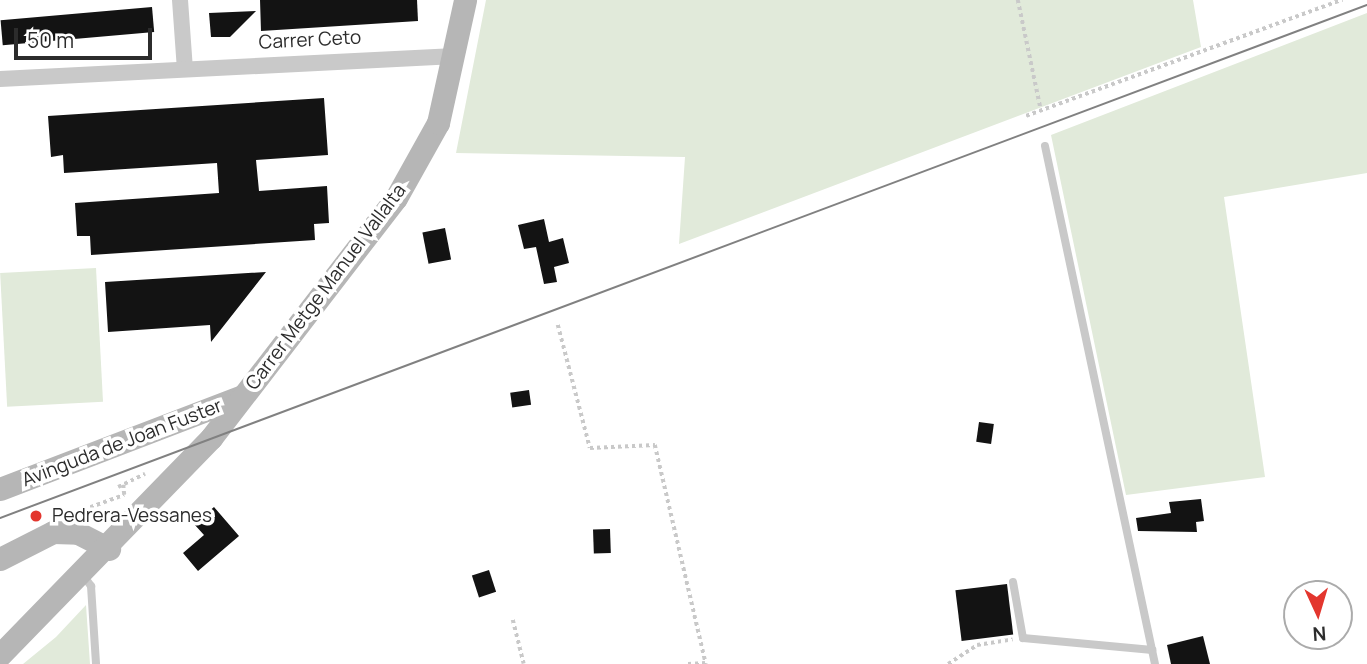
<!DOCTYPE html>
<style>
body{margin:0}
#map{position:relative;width:1367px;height:664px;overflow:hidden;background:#fff;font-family:Manrope,sans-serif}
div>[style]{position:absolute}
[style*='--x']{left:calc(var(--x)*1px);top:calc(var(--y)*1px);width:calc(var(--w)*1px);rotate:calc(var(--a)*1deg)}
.green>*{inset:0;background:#e1eada;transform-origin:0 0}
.building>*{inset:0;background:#131313;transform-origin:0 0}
.path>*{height:3.5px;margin-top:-1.75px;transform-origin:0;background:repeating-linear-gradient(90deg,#c9c9c9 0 3.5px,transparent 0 7px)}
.lane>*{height:8px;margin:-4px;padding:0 4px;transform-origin:4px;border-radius:4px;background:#c9c9c9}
.street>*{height:16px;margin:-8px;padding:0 8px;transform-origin:8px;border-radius:8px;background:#c9c9c9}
.secondary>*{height:23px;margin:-11.5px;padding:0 11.5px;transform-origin:11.5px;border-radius:11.5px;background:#b6b6b6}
.tram>*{height:2px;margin:-1px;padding:0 1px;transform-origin:1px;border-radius:1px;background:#818181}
.dots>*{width:19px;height:19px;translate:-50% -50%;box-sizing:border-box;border:4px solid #fff;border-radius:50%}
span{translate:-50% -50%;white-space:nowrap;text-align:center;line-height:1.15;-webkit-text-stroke:7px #fff;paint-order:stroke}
.street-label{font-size:19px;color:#2c2c2c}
.poi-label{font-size:19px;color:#2c2c2c}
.left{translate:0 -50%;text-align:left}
.north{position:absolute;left:1283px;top:580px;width:70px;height:70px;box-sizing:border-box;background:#fff;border:2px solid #ababab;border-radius:50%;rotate:176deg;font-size:19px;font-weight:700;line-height:28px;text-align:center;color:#2c2c2c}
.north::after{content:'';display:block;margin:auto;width:24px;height:32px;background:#e3362e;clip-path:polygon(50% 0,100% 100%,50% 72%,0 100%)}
.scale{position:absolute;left:14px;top:28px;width:138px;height:32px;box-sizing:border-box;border:4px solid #2c2c2c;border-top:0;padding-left:9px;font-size:21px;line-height:24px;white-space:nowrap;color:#2c2c2c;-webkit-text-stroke:5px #fff;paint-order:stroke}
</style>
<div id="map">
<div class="green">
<div style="clip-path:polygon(486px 0,1193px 0,1201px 47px,679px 244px,685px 157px,456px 153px)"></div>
<div style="clip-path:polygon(1367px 13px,1367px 173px,1224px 197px,1265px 477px,1126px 495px,1051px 135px)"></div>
<div style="left:96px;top:268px;width:134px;height:96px;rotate:87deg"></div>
<div style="clip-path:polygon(86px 605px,90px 664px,23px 664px,56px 637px)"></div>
</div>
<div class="building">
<div style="clip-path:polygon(260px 0,417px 0,418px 21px,261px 31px)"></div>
<div style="left:152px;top:7px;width:25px;height:152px;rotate:85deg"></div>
<div style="clip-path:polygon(256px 11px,230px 37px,211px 37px,209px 13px)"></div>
<div style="clip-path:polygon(324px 98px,328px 155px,256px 160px,259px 191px,327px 186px,329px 223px,314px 224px,315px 240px,91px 255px,90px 236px,77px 236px,75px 203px,219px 193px,217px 163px,64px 173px,63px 155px,51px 157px,48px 116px)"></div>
<div style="clip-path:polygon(544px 219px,549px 242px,563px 238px,569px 263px,554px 267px,557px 282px,544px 284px,536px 247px,524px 249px,518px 225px)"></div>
<div style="left:445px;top:228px;width:32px;height:23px;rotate:79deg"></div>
<div style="clip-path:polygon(266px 272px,211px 342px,210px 325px,108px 332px,105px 282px)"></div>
<div style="left:529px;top:390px;width:15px;height:19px;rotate:82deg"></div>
<div style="left:979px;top:422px;width:15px;height:20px;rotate:8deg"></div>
<div style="clip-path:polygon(1201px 499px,1204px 521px,1196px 522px,1197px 532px,1138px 531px,1136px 518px,1171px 513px,1169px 502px)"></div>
<div style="clip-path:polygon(214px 507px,239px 536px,198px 571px,183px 553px,204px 535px,194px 524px)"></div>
<div style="left:610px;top:529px;width:24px;height:17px;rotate:88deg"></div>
<div style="left:489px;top:570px;width:23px;height:18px;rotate:72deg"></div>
<div style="left:1007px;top:584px;width:51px;height:52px;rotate:83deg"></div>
<div style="clip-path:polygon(1203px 636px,1210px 664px,1171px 664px,1167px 645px)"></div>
</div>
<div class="path">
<div style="--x:1018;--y:0;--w:112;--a:78.2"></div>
<div style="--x:1026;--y:116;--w:337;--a:-20.2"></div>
<div style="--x:558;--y:325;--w:127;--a:75.4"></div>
<div style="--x:590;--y:448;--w:65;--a:-2.6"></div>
<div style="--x:655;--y:445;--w:225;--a:76.9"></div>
<div style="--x:118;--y:487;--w:30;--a:-26"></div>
<div style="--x:77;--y:512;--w:50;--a:-19.9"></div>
<div style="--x:124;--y:495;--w:10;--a:-96"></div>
<div style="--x:513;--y:620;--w:45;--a:76"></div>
<div style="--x:688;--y:664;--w:17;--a:-3"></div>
<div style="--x:948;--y:664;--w:35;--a:-33"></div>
<div style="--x:977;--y:645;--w:36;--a:-9"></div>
</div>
<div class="lane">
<div style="--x:1045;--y:146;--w:515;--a:78.01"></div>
<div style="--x:83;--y:575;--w:14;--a:54"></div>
<div style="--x:91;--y:586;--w:78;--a:86.3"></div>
<div style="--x:1013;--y:582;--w:57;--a:79.9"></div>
<div style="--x:1023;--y:638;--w:130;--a:5.3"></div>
<div style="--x:1152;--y:650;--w:14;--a:78"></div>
</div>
<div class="street">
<div style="--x:180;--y:0;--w:69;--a:85.9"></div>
<div style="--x:0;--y:79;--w:456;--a:-2.9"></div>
</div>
<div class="secondary">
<div style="--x:0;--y:489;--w:257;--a:-21"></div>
<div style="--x:0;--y:559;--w:59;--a:-27"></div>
<div style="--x:53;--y:532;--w:25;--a:2"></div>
<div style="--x:78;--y:533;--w:35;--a:27"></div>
<div style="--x:0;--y:655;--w:303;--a:-45.8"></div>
<div style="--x:211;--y:438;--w:303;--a:-52.4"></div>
<div style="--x:396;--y:198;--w:86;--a:-60.8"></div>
<div style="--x:438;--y:123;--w:126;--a:-77.6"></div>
</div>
<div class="tram">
<div style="--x:0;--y:518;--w:1460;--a:-20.57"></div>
</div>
<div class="dots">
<div style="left:36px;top:516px;background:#e3362e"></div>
</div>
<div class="street-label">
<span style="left:310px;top:40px;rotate:-3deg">Carrer Ceto</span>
<span style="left:326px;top:287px;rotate:-53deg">Carrer Metge Manuel Vallalta</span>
<span style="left:122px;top:443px;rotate:-21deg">Avinguda de Joan Fuster</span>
</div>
<div class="poi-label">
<span class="left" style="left:52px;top:516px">Pedrera-Vessanes</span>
</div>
<div class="north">N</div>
<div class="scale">50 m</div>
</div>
